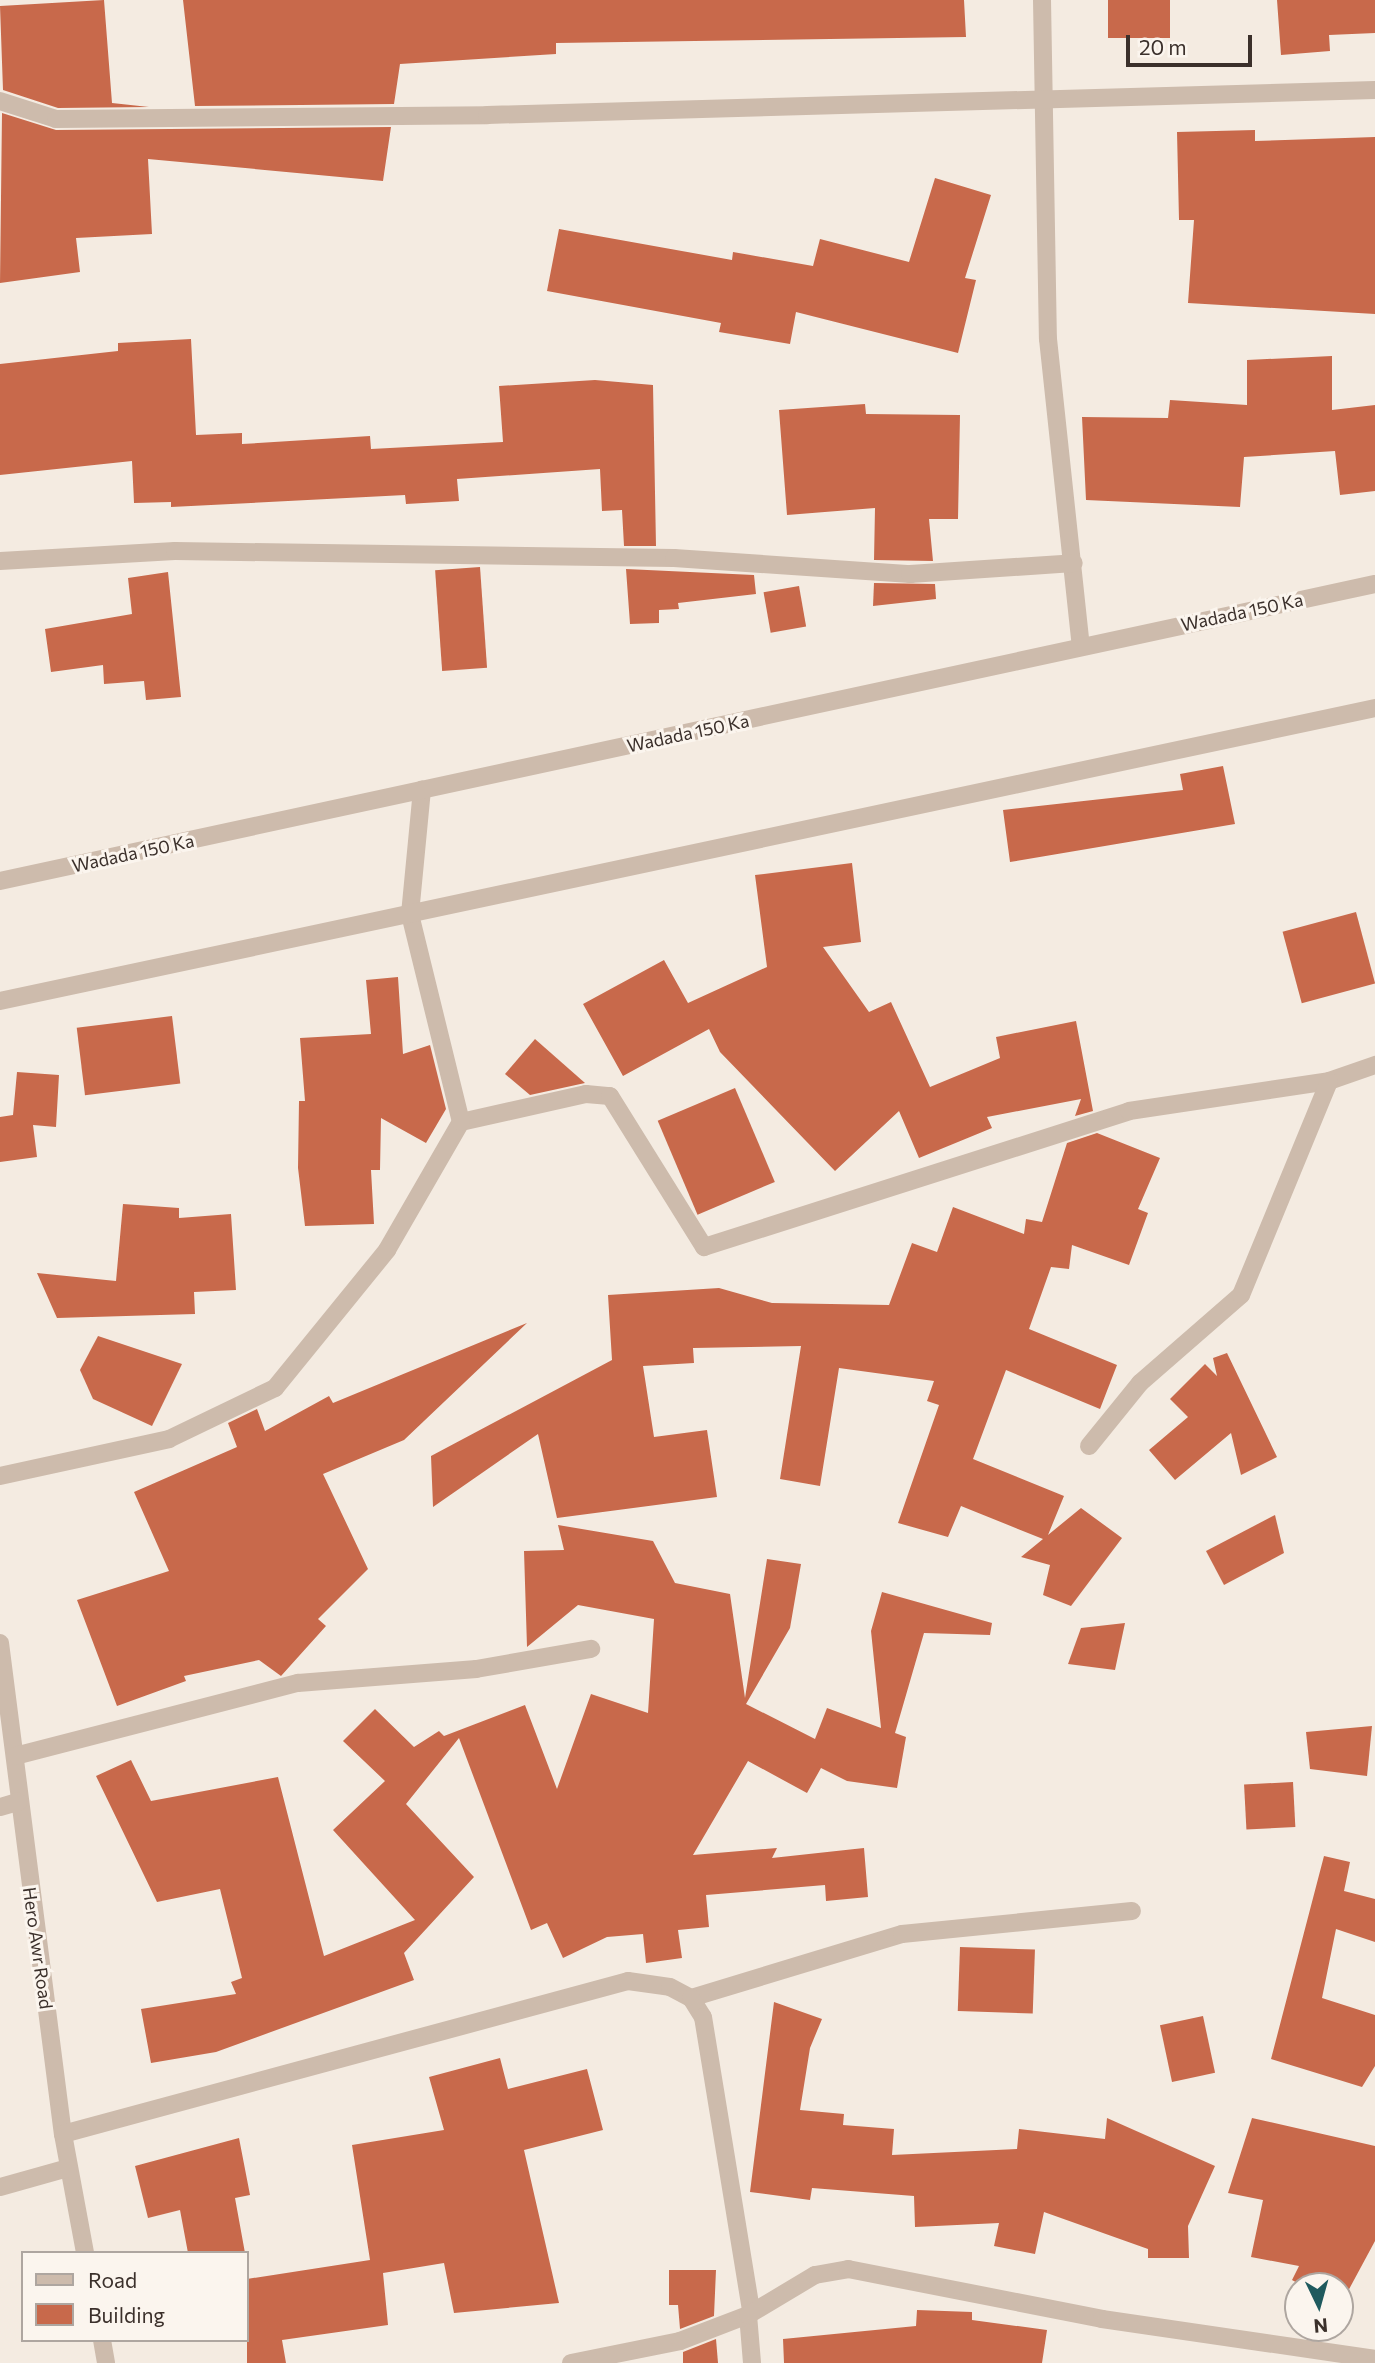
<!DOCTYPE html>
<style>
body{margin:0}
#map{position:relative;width:1375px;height:2363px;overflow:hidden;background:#f4ebe1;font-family:Commissioner,sans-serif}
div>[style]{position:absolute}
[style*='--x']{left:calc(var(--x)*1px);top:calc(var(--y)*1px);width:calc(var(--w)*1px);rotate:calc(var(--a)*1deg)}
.building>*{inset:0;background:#c8694b;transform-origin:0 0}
.minor>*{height:18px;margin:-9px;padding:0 9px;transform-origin:9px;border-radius:9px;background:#cdbbac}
.tertiary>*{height:18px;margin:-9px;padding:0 9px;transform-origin:9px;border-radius:9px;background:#cdbbac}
span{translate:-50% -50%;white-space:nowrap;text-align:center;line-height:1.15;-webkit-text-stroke:6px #fbf5ee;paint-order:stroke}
.street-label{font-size:18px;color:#3b302b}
.legend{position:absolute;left:21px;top:2251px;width:228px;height:91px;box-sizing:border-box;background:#fbf5ee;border:2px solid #aea6a0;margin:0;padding:9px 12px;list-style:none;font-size:21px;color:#3b302b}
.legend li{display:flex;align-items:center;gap:14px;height:35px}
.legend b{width:35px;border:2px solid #aea6a0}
.north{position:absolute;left:1284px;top:2272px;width:70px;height:70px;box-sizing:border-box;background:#fbf5ee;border:2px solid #aea6a0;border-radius:50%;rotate:175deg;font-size:19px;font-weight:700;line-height:28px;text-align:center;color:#3b302b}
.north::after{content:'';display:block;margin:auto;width:24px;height:32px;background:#1f5a5e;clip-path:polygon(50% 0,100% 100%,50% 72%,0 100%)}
.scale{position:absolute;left:1126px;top:35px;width:126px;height:32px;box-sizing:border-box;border:4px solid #3b302b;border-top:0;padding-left:9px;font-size:21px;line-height:24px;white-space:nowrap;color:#3b302b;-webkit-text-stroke:5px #fbf5ee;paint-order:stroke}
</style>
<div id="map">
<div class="building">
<div style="clip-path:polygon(104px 0,112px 103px,149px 107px,58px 108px,3px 90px,0 6px)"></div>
<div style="clip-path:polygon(183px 0,964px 0,966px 37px,556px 43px,556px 54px,400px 64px,394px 104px,195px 106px)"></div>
<div style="left:1108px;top:0;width:62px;height:38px"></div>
<div style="clip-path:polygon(1277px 0,1375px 0,1375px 33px,1329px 35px,1330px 51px,1281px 55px)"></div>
<div style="clip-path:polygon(2px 113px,56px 130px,391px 127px,383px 181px,148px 159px,152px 234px,76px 238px,80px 272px,0 283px)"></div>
<div style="clip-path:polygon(1255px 130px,1255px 141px,1375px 137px,1375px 314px,1188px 303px,1194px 220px,1179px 220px,1177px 132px)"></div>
<div style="clip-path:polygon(935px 178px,991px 195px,965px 278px,976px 280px,958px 353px,796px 312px,790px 344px,719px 332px,721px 323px,547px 291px,559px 229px,732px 260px,733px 252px,813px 266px,820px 239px,909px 262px)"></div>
<div style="clip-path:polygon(191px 339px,196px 435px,242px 433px,242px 444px,370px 436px,371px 449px,503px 442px,499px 386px,595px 380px,653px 385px,656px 546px,624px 546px,622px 510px,602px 511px,600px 469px,457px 479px,459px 501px,406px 504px,405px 495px,171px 507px,171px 502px,134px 503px,132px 461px,0 475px,0 364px,118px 351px,118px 343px)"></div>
<div style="clip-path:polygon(1332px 356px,1332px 410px,1375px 405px,1375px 491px,1340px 495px,1335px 451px,1244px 457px,1240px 507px,1086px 500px,1082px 417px,1168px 418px,1170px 400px,1247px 405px,1247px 360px)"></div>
<div style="clip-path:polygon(865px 404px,866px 414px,960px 415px,958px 519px,929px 519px,933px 561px,874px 560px,875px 508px,787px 515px,779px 410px)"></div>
<div style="left:480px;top:567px;width:101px;height:45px;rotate:86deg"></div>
<div style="clip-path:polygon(626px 569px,754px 575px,756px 594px,678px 603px,679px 609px,659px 610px,659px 623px,630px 624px)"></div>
<div style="clip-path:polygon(168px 572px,181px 697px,146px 700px,144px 681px,104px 684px,103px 665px,51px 672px,45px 629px,132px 614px,128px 578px)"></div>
<div style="clip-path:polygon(874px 583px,935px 584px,936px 599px,873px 606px)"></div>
<div style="left:799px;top:586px;width:41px;height:36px;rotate:80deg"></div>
<div style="clip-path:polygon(1223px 766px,1235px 824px,1010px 862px,1003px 810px,1183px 790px,1180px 774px)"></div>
<div style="clip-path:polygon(852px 863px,861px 942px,823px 947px,869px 1012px,891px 1002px,930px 1087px,1000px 1058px,996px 1037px,1076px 1021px,1093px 1111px,1075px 1116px,1081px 1099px,987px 1117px,992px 1128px,919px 1158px,899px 1111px,835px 1171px,720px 1052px,709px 1029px,623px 1076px,583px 1004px,664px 960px,688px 1003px,767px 967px,755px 875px)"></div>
<div style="left:1356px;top:912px;width:74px;height:76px;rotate:75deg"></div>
<div style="clip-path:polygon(398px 977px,403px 1054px,430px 1045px,446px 1109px,426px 1143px,381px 1118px,380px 1170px,371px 1170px,374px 1224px,305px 1226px,298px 1168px,299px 1101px,305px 1101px,300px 1038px,371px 1034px,366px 980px)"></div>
<div style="left:172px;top:1016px;width:68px;height:96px;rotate:83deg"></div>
<div style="clip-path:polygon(535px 1039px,585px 1083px,530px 1095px,505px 1074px)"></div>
<div style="clip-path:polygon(17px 1072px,59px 1075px,56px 1127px,33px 1125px,37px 1157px,0 1162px,0 1117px,13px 1115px)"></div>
<div style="left:735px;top:1088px;width:102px;height:84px;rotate:67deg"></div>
<div style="clip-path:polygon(1097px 1133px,1160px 1158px,1138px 1209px,1148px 1213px,1129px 1265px,1072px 1245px,1069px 1269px,1051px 1267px,1029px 1329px,1117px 1365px,1100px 1409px,1006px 1370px,973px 1459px,1064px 1496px,1048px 1535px,1081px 1508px,1122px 1538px,1071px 1606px,1043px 1595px,1050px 1565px,1021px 1557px,1043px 1539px,961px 1506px,948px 1537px,898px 1523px,939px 1405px,927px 1401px,934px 1381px,839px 1368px,820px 1486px,780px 1479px,801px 1346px,693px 1348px,694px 1363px,643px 1366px,654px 1437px,707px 1430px,717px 1497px,557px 1518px,538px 1434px,433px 1507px,431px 1456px,612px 1360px,608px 1295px,719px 1288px,772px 1303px,889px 1305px,912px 1243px,937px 1252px,953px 1207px,1024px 1234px,1026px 1219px,1042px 1222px,1067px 1143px)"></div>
<div style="clip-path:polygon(123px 1204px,179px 1208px,179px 1218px,231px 1214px,236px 1290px,194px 1292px,195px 1314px,57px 1318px,37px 1273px,116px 1281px)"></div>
<div style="clip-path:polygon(527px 1323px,404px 1440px,323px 1474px,368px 1569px,318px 1619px,326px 1626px,281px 1676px,259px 1660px,184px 1676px,186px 1681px,117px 1706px,77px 1600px,169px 1571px,134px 1492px,237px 1447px,228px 1423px,257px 1409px,265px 1431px,329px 1396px,333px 1403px)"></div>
<div style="clip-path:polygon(98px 1336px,182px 1364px,152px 1426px,93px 1399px,80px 1370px)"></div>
<div style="clip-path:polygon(1227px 1353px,1277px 1457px,1241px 1475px,1231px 1433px,1175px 1480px,1149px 1450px,1188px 1417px,1170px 1399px,1205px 1364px,1217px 1376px,1213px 1358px)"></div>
<div style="clip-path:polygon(1275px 1515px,1284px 1553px,1224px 1585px,1206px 1551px)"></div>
<div style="clip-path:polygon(558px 1525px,653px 1541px,675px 1583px,730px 1594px,745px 1698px,767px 1559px,801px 1564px,790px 1628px,746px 1704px,815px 1739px,827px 1708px,881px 1728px,871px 1631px,882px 1592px,992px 1623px,990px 1635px,924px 1633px,895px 1733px,906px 1737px,897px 1788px,847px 1781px,821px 1768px,807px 1793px,748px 1761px,693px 1855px,777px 1848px,772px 1858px,864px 1848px,868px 1897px,826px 1901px,825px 1885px,706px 1895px,709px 1927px,678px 1930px,682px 1958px,646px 1963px,643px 1934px,607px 1937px,563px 1958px,547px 1923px,531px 1930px,459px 1738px,406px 1804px,474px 1877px,404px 1953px,414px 1980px,216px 2052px,151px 2063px,141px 2009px,236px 1994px,231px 1982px,242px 1978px,220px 1889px,157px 1902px,96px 1776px,131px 1760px,151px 1801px,278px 1777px,324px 1956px,415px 1920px,333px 1830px,385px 1781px,343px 1741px,375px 1709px,414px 1747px,439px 1731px,444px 1736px,525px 1705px,557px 1789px,591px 1694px,648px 1713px,654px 1619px,578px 1605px,527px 1647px,524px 1551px,564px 1550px)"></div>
<div style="clip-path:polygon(1125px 1623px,1115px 1670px,1068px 1664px,1081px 1628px)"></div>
<div style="clip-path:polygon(1372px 1726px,1367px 1776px,1310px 1769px,1306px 1732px)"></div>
<div style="left:1293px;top:1782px;width:45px;height:49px;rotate:87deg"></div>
<div style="clip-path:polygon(1324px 1856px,1350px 1862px,1344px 1891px,1375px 1899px,1375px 1942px,1336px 1929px,1322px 1998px,1375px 2015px,1375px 2066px,1362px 2087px,1271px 2059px)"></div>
<div style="left:960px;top:1947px;width:75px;height:64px;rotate:2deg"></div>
<div style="clip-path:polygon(774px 2002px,822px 2019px,810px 2048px,800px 2110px,844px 2114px,843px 2125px,894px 2129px,892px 2155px,1017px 2149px,1019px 2129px,1105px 2139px,1107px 2118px,1215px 2166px,1188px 2226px,1189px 2258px,1148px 2258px,1148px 2249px,1044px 2212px,1035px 2254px,994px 2246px,999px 2223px,915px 2227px,914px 2196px,812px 2188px,810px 2200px,750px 2192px)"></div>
<div style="left:1203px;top:2016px;width:58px;height:44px;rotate:78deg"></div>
<div style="clip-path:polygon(500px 2058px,508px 2089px,587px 2069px,603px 2130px,524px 2150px,559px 2303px,454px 2313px,444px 2263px,383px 2273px,388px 2325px,282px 2340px,286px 2363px,247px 2363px,247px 2279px,370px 2260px,352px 2145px,444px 2130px,429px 2077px)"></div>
<div style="clip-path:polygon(1252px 2118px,1375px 2146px,1375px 2241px,1340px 2306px,1340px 2286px,1303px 2286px,1292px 2280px,1299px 2266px,1251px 2257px,1263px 2200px,1228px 2193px)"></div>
<div style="clip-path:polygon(239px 2138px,250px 2195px,235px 2198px,245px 2253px,188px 2253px,180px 2210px,148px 2218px,135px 2166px)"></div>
<div style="clip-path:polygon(669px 2270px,716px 2270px,714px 2316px,680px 2329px,678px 2305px,669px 2305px)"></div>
<div style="clip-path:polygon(917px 2310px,972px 2312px,972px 2320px,1047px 2330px,1042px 2363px,784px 2363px,783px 2339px,916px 2326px)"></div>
<div style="clip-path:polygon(716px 2339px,718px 2363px,683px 2363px,683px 2352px)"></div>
</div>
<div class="minor">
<div style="--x:1042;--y:0;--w:339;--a:89"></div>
<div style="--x:1048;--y:339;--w:309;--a:83.9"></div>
<div style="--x:0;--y:101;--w:59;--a:17.8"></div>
<div style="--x:56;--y:119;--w:431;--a:-0.5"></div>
<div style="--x:487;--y:115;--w:888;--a:-1.61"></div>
<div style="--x:0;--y:561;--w:175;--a:-3.3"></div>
<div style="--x:175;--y:551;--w:499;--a:0.8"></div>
<div style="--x:674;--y:558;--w:237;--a:3.9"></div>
<div style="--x:910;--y:574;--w:164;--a:-3.8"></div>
<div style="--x:461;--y:1122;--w:128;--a:-12.6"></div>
<div style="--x:586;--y:1094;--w:24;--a:5"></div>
<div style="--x:610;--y:1096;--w:178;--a:58.1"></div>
<div style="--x:704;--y:1247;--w:446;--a:-17.7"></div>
<div style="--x:1129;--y:1111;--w:202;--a:-8.5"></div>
<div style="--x:1329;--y:1081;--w:49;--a:-19.2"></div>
<div style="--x:1089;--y:1446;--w:81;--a:-51"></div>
<div style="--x:1140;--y:1383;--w:134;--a:-41.1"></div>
<div style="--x:1241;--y:1295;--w:231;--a:-67.6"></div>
<div style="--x:0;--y:1476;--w:173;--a:-12.3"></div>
<div style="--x:169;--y:1439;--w:118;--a:-25.7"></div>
<div style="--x:275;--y:1388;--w:178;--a:-50.9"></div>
<div style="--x:387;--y:1250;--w:148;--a:-60"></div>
<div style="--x:461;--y:1122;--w:214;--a:-103.8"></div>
<div style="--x:410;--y:914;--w:125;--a:-84.5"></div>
<div style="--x:0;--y:1643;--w:495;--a:82.7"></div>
<div style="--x:63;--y:2134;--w:121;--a:79.5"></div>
<div style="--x:15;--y:1756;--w:292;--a:-14.5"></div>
<div style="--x:298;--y:1683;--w:179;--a:-4.5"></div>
<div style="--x:476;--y:1669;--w:117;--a:-9.9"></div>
<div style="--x:0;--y:1807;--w:19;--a:-16"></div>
<div style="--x:691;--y:1998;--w:220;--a:-16.9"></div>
<div style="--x:902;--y:1934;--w:231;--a:-5.7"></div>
<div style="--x:63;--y:2134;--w:585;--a:-15.15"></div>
<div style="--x:628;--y:1981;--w:42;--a:8.1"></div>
<div style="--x:670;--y:1987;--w:24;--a:28"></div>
<div style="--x:691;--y:1998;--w:22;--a:58"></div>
<div style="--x:703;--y:2017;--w:296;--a:80.7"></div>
<div style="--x:0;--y:2187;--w:71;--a:-15.6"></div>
<div style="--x:748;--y:2315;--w:48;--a:85.2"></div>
<div style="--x:102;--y:2340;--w:23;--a:80"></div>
<div style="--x:571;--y:2363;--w:111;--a:-11.4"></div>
<div style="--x:680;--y:2341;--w:73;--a:-20.9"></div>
<div style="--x:748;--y:2315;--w:78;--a:-30.8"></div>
<div style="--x:815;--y:2275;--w:34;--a:-10"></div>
<div style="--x:848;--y:2269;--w:259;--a:11.1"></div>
<div style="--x:1102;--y:2319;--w:276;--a:8.3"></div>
</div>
<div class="tertiary">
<div style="--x:0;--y:881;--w:1407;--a:-12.19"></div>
<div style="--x:0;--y:1001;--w:1406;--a:-12.03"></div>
</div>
<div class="street-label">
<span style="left:1242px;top:612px;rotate:-12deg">Wadada 150 Ka</span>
<span style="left:688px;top:733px;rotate:-12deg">Wadada 150 Ka</span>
<span style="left:133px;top:853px;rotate:-12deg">Wadada 150 Ka</span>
<span style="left:38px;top:1948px;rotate:82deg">Hero Awr Road</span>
</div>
<ul class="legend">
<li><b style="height:9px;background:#cdbbac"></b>Road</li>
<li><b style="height:19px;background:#c8694b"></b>Building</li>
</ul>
<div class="north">N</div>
<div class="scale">20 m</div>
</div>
